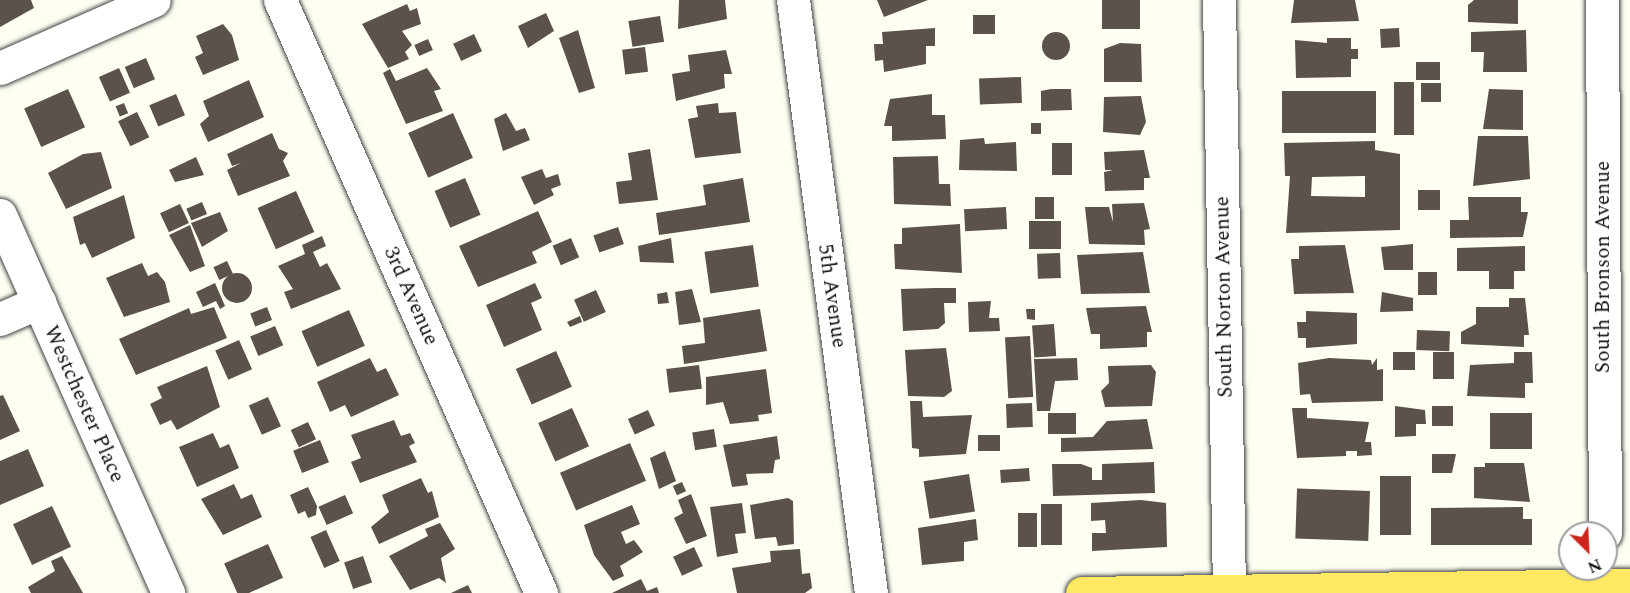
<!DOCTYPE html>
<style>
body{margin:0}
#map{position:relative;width:1630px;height:593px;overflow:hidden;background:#fffef3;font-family:Spectral,serif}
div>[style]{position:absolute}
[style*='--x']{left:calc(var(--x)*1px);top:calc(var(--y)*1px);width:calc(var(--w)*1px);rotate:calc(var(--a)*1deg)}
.building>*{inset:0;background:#5a524b;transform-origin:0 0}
.round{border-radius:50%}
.roads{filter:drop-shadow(0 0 2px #434343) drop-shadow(0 0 2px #434343)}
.minor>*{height:33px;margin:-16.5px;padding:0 16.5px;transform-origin:16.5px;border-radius:16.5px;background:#fff}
.major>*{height:33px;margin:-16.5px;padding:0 16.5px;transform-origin:16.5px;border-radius:16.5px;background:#ffe963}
span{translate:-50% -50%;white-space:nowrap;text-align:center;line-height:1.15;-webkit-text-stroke:6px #fff;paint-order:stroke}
.street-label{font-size:21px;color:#101010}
.north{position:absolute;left:1558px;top:521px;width:60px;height:60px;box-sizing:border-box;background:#fff;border:2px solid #9f9f9f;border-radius:50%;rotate:156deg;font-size:16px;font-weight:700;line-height:24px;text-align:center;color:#101010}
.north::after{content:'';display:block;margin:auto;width:21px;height:27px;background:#cc251c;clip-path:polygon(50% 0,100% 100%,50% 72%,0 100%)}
</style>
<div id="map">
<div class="building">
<div style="clip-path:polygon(0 0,31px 0,34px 8px,0 27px)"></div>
<div style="clip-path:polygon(679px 0,725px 0,727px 19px,678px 29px)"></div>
<div style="clip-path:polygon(877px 0,928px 0,884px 17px)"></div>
<div style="left:1102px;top:0;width:38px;height:29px"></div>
<div style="clip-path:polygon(1294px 0,1355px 0,1359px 21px,1291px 23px)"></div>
<div style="clip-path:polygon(1474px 0,1518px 0,1518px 24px,1468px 22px,1468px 5px)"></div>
<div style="clip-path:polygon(407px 4px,410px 11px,417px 8px,421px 24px,402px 31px,412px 45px,405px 52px,409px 59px,388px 68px,362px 24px)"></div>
<div style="clip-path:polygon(546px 13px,554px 31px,528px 48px,518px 26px)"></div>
<div style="left:973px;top:15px;width:22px;height:19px"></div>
<div style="left:660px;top:16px;width:26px;height:32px;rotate:81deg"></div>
<div style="clip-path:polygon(223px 24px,232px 35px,239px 60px,203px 75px,195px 57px,203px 53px,196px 36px)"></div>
<div style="clip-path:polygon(935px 28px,935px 46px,926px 46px,926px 64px,884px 72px,883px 60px,875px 61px,874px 44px,883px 44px,882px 32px)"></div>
<div style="left:1399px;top:28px;width:19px;height:19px;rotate:87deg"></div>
<div style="clip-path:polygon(578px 30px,595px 88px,579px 93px,559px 38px)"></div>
<div style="clip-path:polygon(1526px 30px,1527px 72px,1483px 72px,1484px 52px,1471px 52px,1471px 32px)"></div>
<div class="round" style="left:1042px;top:32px;width:28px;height:28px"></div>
<div style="left:474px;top:34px;width:19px;height:23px;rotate:65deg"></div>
<div style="clip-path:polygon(1327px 38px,1351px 38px,1351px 49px,1358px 49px,1358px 59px,1351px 59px,1351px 77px,1296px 78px,1295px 40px,1327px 43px)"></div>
<div style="left:428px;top:39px;width:12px;height:15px;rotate:66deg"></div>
<div style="clip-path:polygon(1120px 43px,1141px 44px,1142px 82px,1104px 82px,1104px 49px)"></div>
<div style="left:645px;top:47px;width:25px;height:23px;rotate:83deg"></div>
<div style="clip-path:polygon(726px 50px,732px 74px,724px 74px,725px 88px,676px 101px,672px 74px,690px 71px,688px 55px)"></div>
<div style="left:146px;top:58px;width:23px;height:23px;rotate:67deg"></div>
<div style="left:1416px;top:62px;width:24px;height:18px"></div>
<div style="left:119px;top:68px;width:27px;height:22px;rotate:66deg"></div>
<div style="clip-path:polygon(427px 68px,441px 89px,434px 91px,443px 111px,406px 124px,383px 73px,390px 69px,396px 81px)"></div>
<div style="left:1021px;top:77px;width:26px;height:42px;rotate:88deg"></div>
<div style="clip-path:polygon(249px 80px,264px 117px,208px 142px,200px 124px,209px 116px,203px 101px)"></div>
<div style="left:1394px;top:82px;width:20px;height:53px"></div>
<div style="left:1421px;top:83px;width:20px;height:19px"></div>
<div style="left:68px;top:89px;width:42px;height:48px;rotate:66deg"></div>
<div style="clip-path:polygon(1051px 89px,1071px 89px,1072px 110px,1041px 111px,1041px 91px)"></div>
<div style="clip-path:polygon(1489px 89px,1523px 90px,1523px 130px,1483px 129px)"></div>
<div style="left:1376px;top:91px;width:42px;height:94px;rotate:90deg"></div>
<div style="left:176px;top:94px;width:23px;height:29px;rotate:67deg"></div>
<div style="clip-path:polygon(932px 94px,932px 115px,945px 115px,946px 139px,892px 141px,892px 126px,884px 126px,890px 99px)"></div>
<div style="clip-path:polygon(1141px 96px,1146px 122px,1140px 135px,1103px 132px,1104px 97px)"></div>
<div style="left:124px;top:103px;width:11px;height:9px;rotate:68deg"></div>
<div style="clip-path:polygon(718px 103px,719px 113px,736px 112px,741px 153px,695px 158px,688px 119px,698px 117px,696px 106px)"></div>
<div style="left:137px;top:112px;width:28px;height:21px;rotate:64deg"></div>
<div style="left:453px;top:113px;width:49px;height:49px;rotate:66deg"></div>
<div style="clip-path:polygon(506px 113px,516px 131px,525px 128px,530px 140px,503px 151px,494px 119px)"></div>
<div style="left:1031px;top:123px;width:10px;height:11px"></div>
<div style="clip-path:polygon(272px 133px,279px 149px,288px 153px,283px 161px,290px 176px,238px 196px,227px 170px,241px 163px,232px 166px,227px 154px)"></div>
<div style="clip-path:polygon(1478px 136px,1528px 136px,1530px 179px,1473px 186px)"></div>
<div style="clip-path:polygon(984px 138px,985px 144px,1016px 142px,1017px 171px,959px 170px,960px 140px)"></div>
<div style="clip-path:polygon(evenodd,1375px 141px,1375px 150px,1400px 154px,1400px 230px,1286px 233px,1290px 176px,1285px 176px,1284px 143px,1375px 141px,1365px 176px,1365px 197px,1311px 196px,1312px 177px,1365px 176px)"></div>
<div style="left:1052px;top:143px;width:20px;height:32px"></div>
<div style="clip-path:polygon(650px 149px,658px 200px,619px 204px,616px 182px,632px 180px,628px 153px)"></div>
<div style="clip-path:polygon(1144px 150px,1150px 178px,1144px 178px,1144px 190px,1105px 191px,1104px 172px,1113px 170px,1105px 170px,1104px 152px)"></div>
<div style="clip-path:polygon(101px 152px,112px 188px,66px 209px,48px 173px,83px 154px)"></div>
<div style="clip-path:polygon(938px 156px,939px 184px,950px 184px,951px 206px,894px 204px,893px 157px)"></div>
<div style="clip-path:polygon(196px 157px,204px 175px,175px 182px,169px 170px)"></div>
<div style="clip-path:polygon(542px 169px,546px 178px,558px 174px,561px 185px,551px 189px,554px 195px,534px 205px,521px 177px)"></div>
<div style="left:465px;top:178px;width:40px;height:33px;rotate:67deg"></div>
<div style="clip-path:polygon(743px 178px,750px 222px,659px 235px,656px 213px,706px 205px,703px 185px)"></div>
<div style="left:1418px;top:190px;width:22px;height:20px"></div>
<div style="left:296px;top:191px;width:45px;height:42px;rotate:66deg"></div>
<div style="clip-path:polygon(124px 195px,135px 238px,92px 258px,85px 243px,80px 245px,73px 217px)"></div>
<div style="left:1035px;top:197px;width:19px;height:22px"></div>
<div style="clip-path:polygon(1468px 197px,1521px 197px,1521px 212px,1528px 212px,1523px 237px,1450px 238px,1450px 220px,1469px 220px)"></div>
<div style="left:202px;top:202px;width:13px;height:17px;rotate:67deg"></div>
<div style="clip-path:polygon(1144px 203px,1150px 229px,1144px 230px,1145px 245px,1089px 244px,1085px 207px,1109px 207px,1113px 222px,1112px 204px)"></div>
<div style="left:180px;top:204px;width:21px;height:22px;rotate:65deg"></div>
<div style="left:1006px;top:207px;width:22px;height:42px;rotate:87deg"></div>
<div style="clip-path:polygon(538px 211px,552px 242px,532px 252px,537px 263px,478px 287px,459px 246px)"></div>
<div style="clip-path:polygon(220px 212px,228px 231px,202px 247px,191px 223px)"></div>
<div style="left:1061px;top:221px;width:28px;height:32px;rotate:90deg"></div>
<div style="clip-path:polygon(960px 224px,962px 273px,895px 269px,894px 244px,902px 244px,902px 228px)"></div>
<div style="clip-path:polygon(190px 225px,205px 266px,190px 272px,169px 235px)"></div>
<div style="left:618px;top:227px;width:18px;height:26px;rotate:71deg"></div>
<div style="clip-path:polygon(322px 236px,326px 246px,313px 252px,320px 267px,327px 263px,341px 289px,291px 309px,284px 292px,293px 289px,278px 266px,305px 254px,302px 245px)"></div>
<div style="left:571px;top:238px;width:21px;height:20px;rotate:67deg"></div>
<div style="clip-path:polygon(671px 238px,674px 263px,640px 262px,638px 246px)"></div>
<div style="clip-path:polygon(1413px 244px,1413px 270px,1384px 270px,1381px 247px)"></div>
<div style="left:753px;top:245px;width:42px;height:49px;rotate:82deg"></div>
<div style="clip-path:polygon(1345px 245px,1354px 293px,1294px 294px,1291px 259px,1299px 259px,1299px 246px)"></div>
<div style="clip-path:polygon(1525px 246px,1525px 271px,1514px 271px,1514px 289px,1489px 289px,1489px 271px,1457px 271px,1457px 248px)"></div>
<div style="clip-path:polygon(1143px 252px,1150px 293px,1081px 294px,1077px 255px)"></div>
<div style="left:1060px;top:253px;width:25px;height:23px;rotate:88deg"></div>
<div style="left:227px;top:261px;width:14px;height:15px;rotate:65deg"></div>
<div style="clip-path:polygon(142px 263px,148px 276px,157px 272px,165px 282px,170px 302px,124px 317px,106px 278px)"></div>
<div style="left:1418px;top:272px;width:19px;height:23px"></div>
<div class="round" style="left:222px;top:273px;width:30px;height:30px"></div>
<div style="clip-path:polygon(215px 283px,225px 306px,220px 309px,216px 301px,203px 307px,196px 292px)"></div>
<div style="clip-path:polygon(535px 283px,542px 298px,531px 303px,542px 330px,504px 347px,486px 305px)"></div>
<div style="clip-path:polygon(936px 288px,956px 288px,956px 303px,944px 303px,945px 323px,938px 329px,903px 331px,901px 289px)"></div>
<div style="clip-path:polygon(692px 289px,701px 322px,679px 325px,675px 292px)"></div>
<div style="left:596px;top:290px;width:24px;height:24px;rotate:66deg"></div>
<div style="clip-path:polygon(667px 292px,669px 303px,658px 304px,657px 294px)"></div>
<div style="clip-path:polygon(1382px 292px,1413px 298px,1413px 311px,1380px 312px)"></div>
<div style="clip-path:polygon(1509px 298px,1525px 298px,1529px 335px,1524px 335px,1524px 347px,1461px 344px,1461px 332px,1476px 324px,1476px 307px,1509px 307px)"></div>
<div style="clip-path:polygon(991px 301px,989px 318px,999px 318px,1000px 331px,969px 332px,968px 302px)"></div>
<div style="clip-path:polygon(1146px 306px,1152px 332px,1147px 332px,1147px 347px,1100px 349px,1100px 334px,1091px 334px,1086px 308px)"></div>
<div style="clip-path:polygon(214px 307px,227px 338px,136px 375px,119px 339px,189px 308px,191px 314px)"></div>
<div style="left:267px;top:307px;width:14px;height:18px;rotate:69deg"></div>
<div style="clip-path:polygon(760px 309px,767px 351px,684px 364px,682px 346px,705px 343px,703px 318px)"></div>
<div style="clip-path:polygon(1026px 309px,1035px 309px,1035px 320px,1027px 319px)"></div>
<div style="left:349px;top:310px;width:39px;height:52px;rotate:66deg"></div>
<div style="clip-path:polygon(1306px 311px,1357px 313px,1357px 344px,1306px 348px,1306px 338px,1298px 338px,1297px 322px,1306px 322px)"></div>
<div style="clip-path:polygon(580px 316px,582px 322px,570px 327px,567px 322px)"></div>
<div style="left:1054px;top:324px;width:32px;height:22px;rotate:86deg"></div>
<div style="left:275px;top:326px;width:21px;height:27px;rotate:67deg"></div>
<div style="left:1417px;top:330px;width:33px;height:20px;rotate:2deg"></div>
<div style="left:1030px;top:336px;width:61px;height:25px;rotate:87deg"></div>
<div style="left:239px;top:340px;width:32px;height:26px;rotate:66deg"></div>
<div style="clip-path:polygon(946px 348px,952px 391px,944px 397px,908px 396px,905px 350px)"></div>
<div style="left:556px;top:351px;width:39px;height:44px;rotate:66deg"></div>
<div style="left:1393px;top:352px;width:22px;height:18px"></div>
<div style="left:1433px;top:352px;width:21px;height:27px"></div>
<div style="clip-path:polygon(1514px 352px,1532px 352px,1533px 383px,1525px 383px,1525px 398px,1467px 396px,1470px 365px,1514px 363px)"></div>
<div style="clip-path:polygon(370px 358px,377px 372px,386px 368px,399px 395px,351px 417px,345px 405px,330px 412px,317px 382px)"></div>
<div style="clip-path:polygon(1077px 358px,1078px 380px,1055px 381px,1050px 411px,1037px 411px,1034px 359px)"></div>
<div style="clip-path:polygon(1329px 358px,1371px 360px,1372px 365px,1377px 358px,1377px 370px,1383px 369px,1383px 401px,1312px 403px,1310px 394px,1300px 395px,1298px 363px)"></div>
<div style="left:699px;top:365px;width:24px;height:33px;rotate:83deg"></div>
<div style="clip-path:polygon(1151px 365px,1156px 372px,1152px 406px,1105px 407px,1101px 391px,1109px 383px,1108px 366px)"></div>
<div style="clip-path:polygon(207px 366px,220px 407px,177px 430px,171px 420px,160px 425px,150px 404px,162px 398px,157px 387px)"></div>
<div style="clip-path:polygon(766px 369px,772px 413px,758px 415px,759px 421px,730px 424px,723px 402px,706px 405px,706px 377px)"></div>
<div style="clip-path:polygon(3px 395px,20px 431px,0 440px,0 396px)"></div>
<div style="left:268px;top:397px;width:32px;height:21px;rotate:66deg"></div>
<div style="clip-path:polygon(910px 401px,922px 401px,923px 417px,972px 415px,966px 454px,919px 457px,919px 449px,912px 448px)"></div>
<div style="left:1032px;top:403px;width:24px;height:26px;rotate:88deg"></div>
<div style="clip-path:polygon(1395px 406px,1425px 410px,1426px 424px,1416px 424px,1416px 436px,1395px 437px)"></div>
<div style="left:1432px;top:406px;width:21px;height:20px"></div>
<div style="left:572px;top:408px;width:42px;height:37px;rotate:66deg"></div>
<div style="clip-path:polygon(1292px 408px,1307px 408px,1307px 418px,1369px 422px,1365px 442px,1371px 442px,1372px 455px,1357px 456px,1357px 451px,1346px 451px,1346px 456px,1297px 458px)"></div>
<div style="left:648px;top:410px;width:17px;height:22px;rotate:66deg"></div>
<div style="left:1048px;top:413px;width:28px;height:21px"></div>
<div style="left:1490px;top:413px;width:42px;height:36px"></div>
<div style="clip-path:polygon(1147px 419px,1153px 449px,1061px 452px,1061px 438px,1093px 437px,1107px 421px)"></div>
<div style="clip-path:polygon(394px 420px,401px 436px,410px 433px,415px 443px,409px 446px,417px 462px,360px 483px,351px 462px,361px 458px,351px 435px)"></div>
<div style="left:308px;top:422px;width:19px;height:19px;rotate:65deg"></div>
<div style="left:714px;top:429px;width:18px;height:22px;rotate:81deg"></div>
<div style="clip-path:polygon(213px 433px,220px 448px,229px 444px,239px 468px,197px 487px,179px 447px)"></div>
<div style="left:1000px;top:435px;width:16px;height:22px;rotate:90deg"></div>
<div style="clip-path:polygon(777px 436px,780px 459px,775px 460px,773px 473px,746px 474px,748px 485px,732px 487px,723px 445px)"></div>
<div style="left:320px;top:440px;width:24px;height:29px;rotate:68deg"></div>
<div style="left:630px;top:443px;width:41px;height:76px;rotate:67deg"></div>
<div style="clip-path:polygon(28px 449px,44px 486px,0 505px,0 461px)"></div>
<div style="clip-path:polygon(665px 451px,676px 481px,659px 489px,650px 458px)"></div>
<div style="clip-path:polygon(1432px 454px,1456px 454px,1452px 473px,1432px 473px)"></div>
<div style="clip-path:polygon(1154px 462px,1155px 493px,1053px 496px,1052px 464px,1081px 464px,1092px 468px,1092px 480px,1102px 480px,1102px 464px)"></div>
<div style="clip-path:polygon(1485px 463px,1524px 463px,1530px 502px,1474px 498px,1474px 467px,1485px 467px)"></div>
<div style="left:1029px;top:468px;width:13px;height:29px;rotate:86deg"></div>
<div style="left:969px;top:474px;width:38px;height:46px;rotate:81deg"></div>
<div style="left:1380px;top:476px;width:31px;height:59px"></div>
<div style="clip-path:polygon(421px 478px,428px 493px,432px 491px,439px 517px,379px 544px,371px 527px,389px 512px,382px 495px)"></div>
<div style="left:682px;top:482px;width:10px;height:10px;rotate:66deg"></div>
<div style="clip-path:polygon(234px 484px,241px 499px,252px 494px,262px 517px,223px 535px,201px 499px)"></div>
<div style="clip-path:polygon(308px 487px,317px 506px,316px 515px,308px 518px,305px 511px,298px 514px,290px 495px)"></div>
<div style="left:1370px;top:491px;width:50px;height:73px;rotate:92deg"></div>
<div style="clip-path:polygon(691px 494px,707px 536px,686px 544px,674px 518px,683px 513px,678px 500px)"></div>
<div style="left:345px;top:495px;width:20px;height:29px;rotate:66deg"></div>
<div style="clip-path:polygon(788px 498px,793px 501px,794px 544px,778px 546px,776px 537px,755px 539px,750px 505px)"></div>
<div style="clip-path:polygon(1141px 500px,1166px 503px,1167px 547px,1092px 551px,1092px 533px,1106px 533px,1105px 520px,1091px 521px,1091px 503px)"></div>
<div style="clip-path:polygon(742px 503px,746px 533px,735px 534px,738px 553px,717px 557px,710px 507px)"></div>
<div style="left:1041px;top:504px;width:21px;height:41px"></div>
<div style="clip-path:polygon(632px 505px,640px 524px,621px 532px,626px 544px,634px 540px,643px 552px,620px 566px,624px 576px,613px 581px,594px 555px,584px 525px)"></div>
<div style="left:52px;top:506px;width:45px;height:43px;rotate:65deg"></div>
<div style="clip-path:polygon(1523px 507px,1523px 519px,1532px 519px,1532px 545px,1431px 545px,1431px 508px)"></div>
<div style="left:1018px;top:513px;width:19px;height:34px"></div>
<div style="clip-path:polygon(976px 519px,978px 540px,964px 542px,964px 561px,922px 565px,918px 528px)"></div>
<div style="clip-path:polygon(440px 523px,455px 549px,441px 558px,446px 583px,439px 578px,410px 590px,389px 556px,428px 536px,425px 529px)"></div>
<div style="left:326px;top:530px;width:34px;height:17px;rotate:66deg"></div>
<div style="left:268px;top:544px;width:37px;height:48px;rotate:66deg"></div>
<div style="left:694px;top:547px;width:21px;height:23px;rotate:65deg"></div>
<div style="clip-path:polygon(800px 549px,802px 574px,810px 573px,812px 588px,805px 593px,737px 593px,732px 568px,771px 562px,770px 551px)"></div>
<div style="clip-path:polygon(62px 556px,83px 593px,31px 593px,28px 587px,55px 571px,51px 561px)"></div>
<div style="left:363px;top:556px;width:28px;height:20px;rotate:71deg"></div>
<div style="clip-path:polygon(641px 579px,647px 591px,657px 587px,659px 593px,612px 593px)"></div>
<div style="clip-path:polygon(468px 585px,472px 593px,451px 593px)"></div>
</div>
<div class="roads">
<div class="minor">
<div style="--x:280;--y:0;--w:648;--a:66.24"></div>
<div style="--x:793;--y:0;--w:598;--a:82.51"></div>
<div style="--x:1219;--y:0;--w:593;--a:89.03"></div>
<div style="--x:1602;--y:0;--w:533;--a:89.68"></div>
<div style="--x:0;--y:68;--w:168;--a:-23.8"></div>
<div style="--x:0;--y:215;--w:414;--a:66"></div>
<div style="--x:0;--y:319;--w:43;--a:-23.6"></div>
</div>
<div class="major">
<div style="--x:1082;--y:593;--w:548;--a:-0.84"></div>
</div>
</div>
<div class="street-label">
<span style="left:1603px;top:267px;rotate:-90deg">South Bronson Avenue</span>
<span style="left:411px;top:296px;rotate:66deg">3rd Avenue</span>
<span style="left:832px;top:296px;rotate:82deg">5th Avenue</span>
<span style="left:1224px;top:297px;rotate:-91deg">South Norton Avenue</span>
<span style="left:84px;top:404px;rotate:66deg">Westchester Place</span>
</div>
<div class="north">N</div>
</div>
